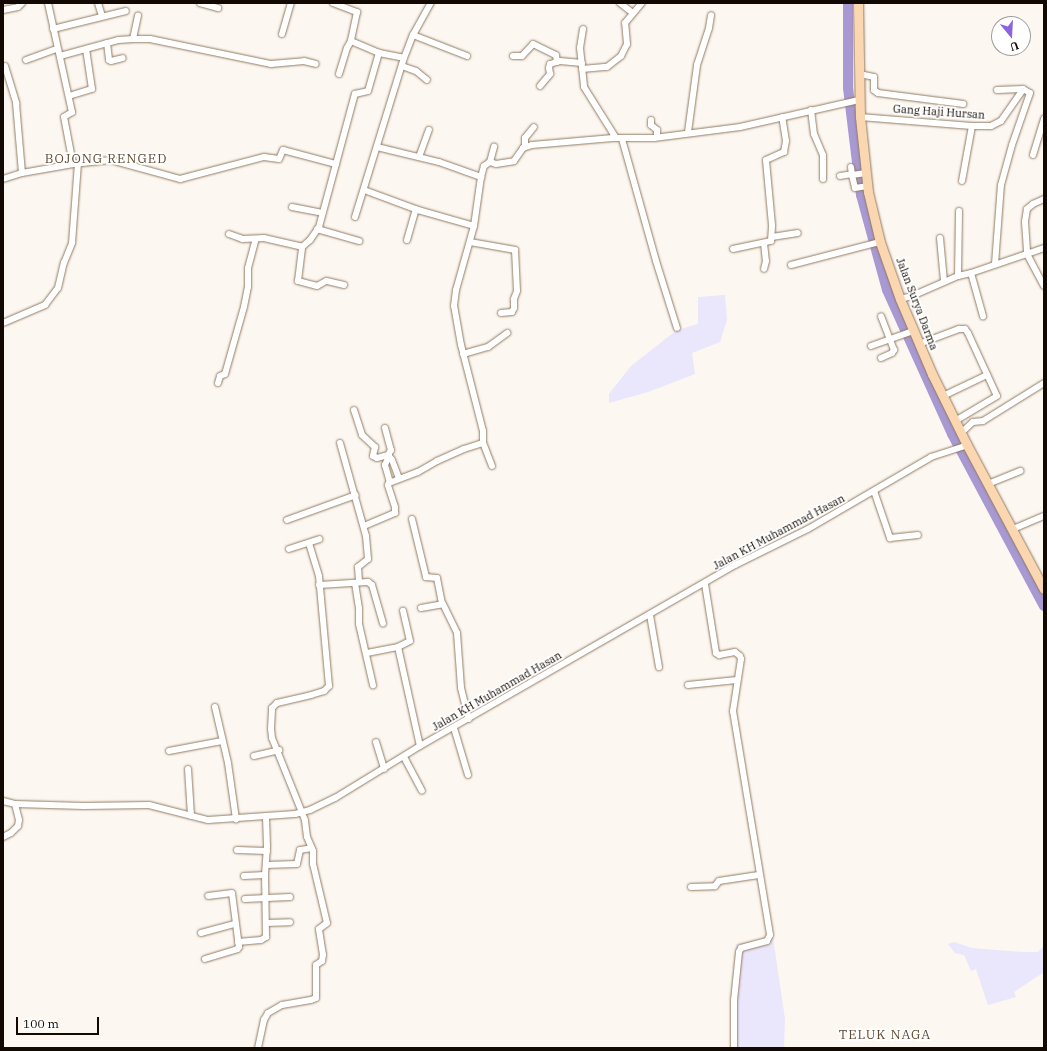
<!DOCTYPE html>
<style>
body{margin:0}
#map{position:relative;width:1047px;height:1051px;overflow:hidden;background:#fcf7f1;font-family:"IBM Plex Serif",serif}
div>[style]{position:absolute}
[style*='--x']{left:calc(var(--x)*1px);top:calc(var(--y)*1px);width:calc(var(--w)*1px);rotate:calc(var(--a)*1deg)}
.green>*{inset:0;background:#eae6fb}
.river>*{height:10px;margin:-5px;padding:0 5px;transform-origin:5px;border-radius:5px;background:#a899d3}
.roads{filter:drop-shadow(0 0 1px #927a60) drop-shadow(0 0 1px #927a60)}
.minor>*{height:6px;margin:-3px;padding:0 3px;transform-origin:3px;border-radius:3px;background:#fff}
.primary>*{height:9px;margin:-4.5px;padding:0 4.5px;transform-origin:4.5px;border-radius:4.5px;background:#fad7b1}
span{translate:-50% -50%;white-space:nowrap;text-align:center;line-height:1.15;-webkit-text-stroke:3.5px #fff;paint-order:stroke}
.street-label{font-size:11px;color:#120a02}
.quarter-label{font-size:13px;color:#614b32;letter-spacing:1px}
.frame{position:absolute;inset:0;border:4px solid #120a02;pointer-events:none}
.north{position:absolute;left:991px;top:16px;width:40px;height:40px;box-sizing:border-box;background:#fff;border:1px solid #a09d9a;border-radius:50%;rotate:162deg;font-size:11px;font-weight:700;line-height:16px;text-align:center;color:#120a02}
.north::after{content:'';display:block;margin:auto;width:14px;height:18px;background:#8b63dd;clip-path:polygon(50% 0,100% 100%,50% 72%,0 100%)}
.scale{position:absolute;left:16px;top:1017px;width:83px;height:18px;box-sizing:border-box;border:2px solid #120a02;border-top:0;padding-left:5px;font-size:12px;line-height:14px;white-space:nowrap;color:#120a02;-webkit-text-stroke:3px #fff;paint-order:stroke}
</style>
<div id="map">
<div class="green">
<div style="clip-path:polygon(725px 295px,727px 320px,720px 342px,692px 353px,695px 374px,648px 392px,609px 403px,609px 394px,631px 366px,677px 330px,698px 324px,698px 297px)"></div>
<div style="clip-path:polygon(773px 938px,785px 1019px,784px 1048px,732px 1048px,732px 996px,736px 944px)"></div>
<div style="clip-path:polygon(954px 942px,972px 948px,1022px 952px,1038px 952px,1044px 946px,1044px 972px,1014px 992px,1016px 997px,988px 1005px,976px 969px,971px 971px,964px 955px,955px 953px,948px 944px)"></div>
</div>
<div class="river">
<div style="--x:848;--y:3;--w:85;--a:90"></div>
<div style="--x:848;--y:88;--w:108;--a:83.1"></div>
<div style="--x:861;--y:195;--w:98;--a:74.7"></div>
<div style="--x:887;--y:290;--w:158;--a:65.7"></div>
<div style="--x:952;--y:434;--w:195;--a:61.9"></div>
</div>
<div class="roads">
<div class="minor">
<div style="--x:48;--y:3;--w:112;--a:77.6"></div>
<div style="--x:72;--y:112;--w:9;--a:148"></div>
<div style="--x:64;--y:117;--w:48;--a:79.2"></div>
<div style="--x:98;--y:3;--w:14;--a:73"></div>
<div style="--x:200;--y:3;--w:19;--a:16"></div>
<div style="--x:333;--y:3;--w:26;--a:21"></div>
<div style="--x:357;--y:12;--w:30;--a:102"></div>
<div style="--x:620;--y:3;--w:16;--a:38"></div>
<div style="--x:3;--y:10;--w:15;--a:-11"></div>
<div style="--x:18;--y:7;--w:6;--a:-45"></div>
<div style="--x:53;--y:29;--w:75;--a:-13.9"></div>
<div style="--x:583;--y:29;--w:19;--a:99"></div>
<div style="--x:580;--y:48;--w:39;--a:84"></div>
<div style="--x:584;--y:87;--w:60;--a:57.9"></div>
<div style="--x:282;--y:34;--w:32;--a:-74"></div>
<div style="--x:413;--y:35;--w:58;--a:21.3"></div>
<div style="--x:133;--y:39;--w:24;--a:-78"></div>
<div style="--x:107;--y:43;--w:17;--a:83"></div>
<div style="--x:109;--y:60;--w:2;--a:27"></div>
<div style="--x:111;--y:61;--w:12;--a:-14"></div>
<div style="--x:60;--y:56;--w:60;--a:-15.4"></div>
<div style="--x:118;--y:40;--w:15;--a:-4"></div>
<div style="--x:133;--y:39;--w:17;--a:0"></div>
<div style="--x:150;--y:39;--w:124;--a:11.7"></div>
<div style="--x:271;--y:64;--w:33;--a:-5"></div>
<div style="--x:304;--y:61;--w:12;--a:14"></div>
<div style="--x:513;--y:56;--w:9;--a:0"></div>
<div style="--x:522;--y:56;--w:16;--a:-47"></div>
<div style="--x:533;--y:44;--w:25;--a:26"></div>
<div style="--x:556;--y:55;--w:7;--a:82"></div>
<div style="--x:26;--y:60;--w:33;--a:-20"></div>
<div style="--x:5;--y:66;--w:39;--a:73"></div>
<div style="--x:16;--y:103;--w:70;--a:85.1"></div>
<div style="--x:402;--y:66;--w:15;--a:20"></div>
<div style="--x:416;--y:71;--w:14;--a:39"></div>
<div style="--x:582;--y:69;--w:25;--a:-5"></div>
<div style="--x:607;--y:67;--w:18;--a:-38"></div>
<div style="--x:621;--y:56;--w:13;--a:-63"></div>
<div style="--x:627;--y:44;--w:21;--a:-95"></div>
<div style="--x:625;--y:23;--w:26;--a:-50"></div>
<div style="--x:339;--y:74;--w:27;--a:-73"></div>
<div style="--x:347;--y:48;--w:8;--a:-60"></div>
<div style="--x:351;--y:41;--w:30;--a:23"></div>
<div style="--x:859;--y:74;--w:15;--a:11"></div>
<div style="--x:874;--y:77;--w:13;--a:90"></div>
<div style="--x:874;--y:90;--w:5;--a:37"></div>
<div style="--x:878;--y:93;--w:86;--a:7.4"></div>
<div style="--x:540;--y:86;--w:16;--a:-50"></div>
<div style="--x:550;--y:74;--w:6;--a:-99"></div>
<div style="--x:549;--y:68;--w:4;--a:-76"></div>
<div style="--x:550;--y:64;--w:10;--a:-17"></div>
<div style="--x:560;--y:61;--w:22;--a:5"></div>
<div style="--x:69;--y:96;--w:24;--a:-17"></div>
<div style="--x:92;--y:89;--w:40;--a:-98.5"></div>
<div style="--x:811;--y:110;--w:24;--a:83"></div>
<div style="--x:814;--y:134;--w:23;--a:67"></div>
<div style="--x:823;--y:155;--w:24;--a:90"></div>
<div style="--x:860;--y:117;--w:112;--a:4.6"></div>
<div style="--x:972;--y:126;--w:19;--a:0"></div>
<div style="--x:991;--y:126;--w:11;--a:-27"></div>
<div style="--x:1001;--y:121;--w:39;--a:-55"></div>
<div style="--x:651;--y:120;--w:5;--a:90"></div>
<div style="--x:651;--y:125;--w:8;--a:40"></div>
<div style="--x:657;--y:130;--w:7;--a:90"></div>
<div style="--x:688;--y:132;--w:68;--a:-82.3"></div>
<div style="--x:697;--y:65;--w:39;--a:-72"></div>
<div style="--x:709;--y:28;--w:13;--a:-81"></div>
<div style="--x:622;--y:139;--w:127;--a:74.4"></div>
<div style="--x:656;--y:261;--w:70;--a:72.6"></div>
<div style="--x:525;--y:146;--w:8;--a:-90"></div>
<div style="--x:525;--y:138;--w:14;--a:-51"></div>
<div style="--x:377;--y:147;--w:64;--a:13.6"></div>
<div style="--x:439;--y:162;--w:45;--a:19.7"></div>
<div style="--x:1033;--y:155;--w:38;--a:-73"></div>
<div style="--x:419;--y:157;--w:29;--a:-70"></div>
<div style="--x:490;--y:162;--w:16;--a:-75"></div>
<div style="--x:851;--y:167;--w:8;--a:83"></div>
<div style="--x:852;--y:175;--w:14;--a:-8"></div>
<div style="--x:852;--y:175;--w:13;--a:77"></div>
<div style="--x:855;--y:188;--w:12;--a:-9"></div>
<div style="--x:840;--y:176;--w:12;--a:-9"></div>
<div style="--x:3;--y:179;--w:20;--a:-18"></div>
<div style="--x:22;--y:173;--w:52;--a:-10"></div>
<div style="--x:73;--y:164;--w:38;--a:-6"></div>
<div style="--x:111;--y:160;--w:72;--a:15.4"></div>
<div style="--x:180;--y:179;--w:87;--a:-14.7"></div>
<div style="--x:264;--y:157;--w:15;--a:8"></div>
<div style="--x:279;--y:159;--w:10;--a:-66"></div>
<div style="--x:283;--y:150;--w:55;--a:14.8"></div>
<div style="--x:962;--y:181;--w:56;--a:-79.7"></div>
<div style="--x:364;--y:190;--w:58;--a:20.3"></div>
<div style="--x:418;--y:210;--w:58;--a:15.9"></div>
<div style="--x:1044;--y:199;--w:12;--a:156"></div>
<div style="--x:1033;--y:204;--w:8;--a:140"></div>
<div style="--x:1027;--y:209;--w:13;--a:99"></div>
<div style="--x:1025;--y:222;--w:32;--a:86"></div>
<div style="--x:1027;--y:254;--w:36;--a:62"></div>
<div style="--x:292;--y:207;--w:31;--a:11"></div>
<div style="--x:355;--y:217;--w:166;--a:-72.9"></div>
<div style="--x:404;--y:58;--w:25;--a:-69"></div>
<div style="--x:413;--y:35;--w:37;--a:-61"></div>
<div style="--x:317;--y:229;--w:44;--a:15.9"></div>
<div style="--x:229;--y:234;--w:15;--a:20"></div>
<div style="--x:243;--y:239;--w:21;--a:-3"></div>
<div style="--x:264;--y:238;--w:39;--a:13"></div>
<div style="--x:772;--y:237;--w:26;--a:-9"></div>
<div style="--x:940;--y:238;--w:43;--a:84.7"></div>
<div style="--x:407;--y:240;--w:32;--a:-74"></div>
<div style="--x:470;--y:242;--w:46;--a:10.1"></div>
<div style="--x:515;--y:250;--w:41;--a:87.2"></div>
<div style="--x:517;--y:291;--w:9;--a:111"></div>
<div style="--x:514;--y:299;--w:9;--a:90"></div>
<div style="--x:514;--y:308;--w:4;--a:117"></div>
<div style="--x:512;--y:312;--w:11;--a:175"></div>
<div style="--x:764;--y:243;--w:18;--a:84"></div>
<div style="--x:766;--y:261;--w:8;--a:104"></div>
<div style="--x:733;--y:249;--w:39;--a:-12"></div>
<div style="--x:771;--y:241;--w:16;--a:-86"></div>
<div style="--x:772;--y:225;--w:65;--a:-95.3"></div>
<div style="--x:766;--y:160;--w:20;--a:-24"></div>
<div style="--x:784;--y:152;--w:11;--a:-80"></div>
<div style="--x:786;--y:141;--w:24;--a:-99"></div>
<div style="--x:995;--y:264;--w:79;--a:-85.7"></div>
<div style="--x:1001;--y:185;--w:41;--a:-74.6"></div>
<div style="--x:1012;--y:145;--w:55;--a:-70.9"></div>
<div style="--x:1030;--y:93;--w:8;--a:-150"></div>
<div style="--x:1023;--y:89;--w:26;--a:178"></div>
<div style="--x:791;--y:265;--w:92;--a:-14.5"></div>
<div style="--x:971;--y:273;--w:45;--a:74.4"></div>
<div style="--x:958;--y:276;--w:65;--a:-89.1"></div>
<div style="--x:344;--y:285;--w:18;--a:-167"></div>
<div style="--x:326;--y:281;--w:10;--a:151"></div>
<div style="--x:317;--y:286;--w:20;--a:-165"></div>
<div style="--x:298;--y:281;--w:34;--a:-83"></div>
<div style="--x:302;--y:247;--w:11;--a:-41"></div>
<div style="--x:310;--y:240;--w:16;--a:-55"></div>
<div style="--x:319;--y:227;--w:138;--a:-74.9"></div>
<div style="--x:355;--y:94;--w:13;--a:-13"></div>
<div style="--x:368;--y:91;--w:40;--a:-74"></div>
<div style="--x:379;--y:53;--w:25;--a:11"></div>
<div style="--x:900;--y:299;--w:12;--a:-14"></div>
<div style="--x:912;--y:296;--w:50;--a:-23.5"></div>
<div style="--x:958;--y:276;--w:13;--a:-13"></div>
<div style="--x:971;--y:273;--w:77;--a:-18.9"></div>
<div style="--x:3;--y:323;--w:46;--a:-23.2"></div>
<div style="--x:45;--y:305;--w:21;--a:-53"></div>
<div style="--x:58;--y:288;--w:26;--a:-77"></div>
<div style="--x:64;--y:263;--w:22;--a:-68"></div>
<div style="--x:72;--y:243;--w:79;--a:-85.7"></div>
<div style="--x:919;--y:344;--w:43;--a:-20.6"></div>
<div style="--x:959;--y:329;--w:6;--a:0"></div>
<div style="--x:965;--y:329;--w:5;--a:53"></div>
<div style="--x:968;--y:333;--w:69;--a:65.3"></div>
<div style="--x:997;--y:396;--w:49;--a:149.2"></div>
<div style="--x:871;--y:346;--w:45;--a:-19.7"></div>
<div style="--x:463;--y:354;--w:26;--a:-16"></div>
<div style="--x:488;--y:347;--w:24;--a:-36"></div>
<div style="--x:881;--y:358;--w:12;--a:-24"></div>
<div style="--x:892;--y:353;--w:4;--a:-56"></div>
<div style="--x:894;--y:350;--w:36;--a:-111"></div>
<div style="--x:218;--y:383;--w:7;--a:-74"></div>
<div style="--x:220;--y:376;--w:5;--a:-22"></div>
<div style="--x:225;--y:374;--w:70;--a:-74.2"></div>
<div style="--x:244;--y:307;--w:20;--a:-79"></div>
<div style="--x:248;--y:287;--w:19;--a:-90"></div>
<div style="--x:248;--y:268;--w:30;--a:-75"></div>
<div style="--x:943;--y:396;--w:49;--a:-25.5"></div>
<div style="--x:354;--y:410;--w:26;--a:72"></div>
<div style="--x:362;--y:435;--w:18;--a:43"></div>
<div style="--x:375;--y:447;--w:9;--a:103"></div>
<div style="--x:373;--y:456;--w:4;--a:27"></div>
<div style="--x:377;--y:458;--w:11;--a:-15"></div>
<div style="--x:388;--y:455;--w:6;--a:51"></div>
<div style="--x:392;--y:460;--w:19;--a:69"></div>
<div style="--x:385;--y:428;--w:23;--a:75"></div>
<div style="--x:391;--y:450;--w:6;--a:121"></div>
<div style="--x:961;--y:433;--w:16;--a:-43"></div>
<div style="--x:973;--y:422;--w:10;--a:-6"></div>
<div style="--x:983;--y:421;--w:72;--a:-31.9"></div>
<div style="--x:340;--y:443;--w:97;--a:74.4"></div>
<div style="--x:366;--y:536;--w:23;--a:85"></div>
<div style="--x:368;--y:559;--w:13;--a:141"></div>
<div style="--x:358;--y:567;--w:15;--a:86"></div>
<div style="--x:389;--y:456;--w:10;--a:114"></div>
<div style="--x:385;--y:465;--w:18;--a:74"></div>
<div style="--x:492;--y:466;--w:25;--a:-111"></div>
<div style="--x:483;--y:443;--w:12;--a:-90"></div>
<div style="--x:483;--y:431;--w:89;--a:-104.3"></div>
<div style="--x:461;--y:345;--w:40;--a:-100"></div>
<div style="--x:454;--y:306;--w:16;--a:-83"></div>
<div style="--x:456;--y:290;--w:66;--a:-74.3"></div>
<div style="--x:474;--y:226;--w:49;--a:-81.9"></div>
<div style="--x:481;--y:177;--w:11;--a:-75"></div>
<div style="--x:484;--y:166;--w:7;--a:-34"></div>
<div style="--x:490;--y:162;--w:6;--a:18"></div>
<div style="--x:496;--y:164;--w:18;--a:-9"></div>
<div style="--x:514;--y:161;--w:16;--a:-55"></div>
<div style="--x:523;--y:148;--w:9;--a:-18"></div>
<div style="--x:532;--y:145;--w:81;--a:-4.9"></div>
<div style="--x:613;--y:138;--w:41;--a:0"></div>
<div style="--x:654;--y:138;--w:87;--a:-7.3"></div>
<div style="--x:740;--y:127;--w:122;--a:-12.8"></div>
<div style="--x:988;--y:484;--w:35;--a:-22"></div>
<div style="--x:874;--y:491;--w:50;--a:71.2"></div>
<div style="--x:890;--y:538;--w:28;--a:-6"></div>
<div style="--x:412;--y:519;--w:60;--a:76.4"></div>
<div style="--x:426;--y:577;--w:11;--a:5"></div>
<div style="--x:437;--y:578;--w:26;--a:79"></div>
<div style="--x:287;--y:520;--w:73;--a:-19.9"></div>
<div style="--x:364;--y:526;--w:34;--a:-23"></div>
<div style="--x:395;--y:513;--w:6;--a:-90"></div>
<div style="--x:395;--y:507;--w:23;--a:-108"></div>
<div style="--x:388;--y:485;--w:2;--a:-63"></div>
<div style="--x:389;--y:483;--w:31;--a:-21"></div>
<div style="--x:418;--y:472;--w:22;--a:-30"></div>
<div style="--x:437;--y:461;--w:30;--a:-24"></div>
<div style="--x:464;--y:449;--w:20;--a:-18"></div>
<div style="--x:1013;--y:529;--w:34;--a:-23"></div>
<div style="--x:289;--y:549;--w:32;--a:-18"></div>
<div style="--x:355;--y:583;--w:26;--a:81"></div>
<div style="--x:359;--y:609;--w:15;--a:90"></div>
<div style="--x:359;--y:624;--w:63;--a:77.1"></div>
<div style="--x:705;--y:584;--w:70;--a:80.9"></div>
<div style="--x:716;--y:653;--w:4;--a:34"></div>
<div style="--x:719;--y:655;--w:16;--a:-11"></div>
<div style="--x:735;--y:652;--w:6;--a:39"></div>
<div style="--x:740;--y:656;--w:3;--a:72"></div>
<div style="--x:741;--y:659;--w:53;--a:98.7"></div>
<div style="--x:733;--y:711;--w:227;--a:80.6"></div>
<div style="--x:770;--y:935;--w:7;--a:117"></div>
<div style="--x:767;--y:941;--w:27;--a:165"></div>
<div style="--x:741;--y:948;--w:4;--a:117"></div>
<div style="--x:739;--y:952;--w:48;--a:95.9"></div>
<div style="--x:734;--y:1000;--w:48;--a:90"></div>
<div style="--x:319;--y:585;--w:49;--a:-3.5"></div>
<div style="--x:368;--y:582;--w:5;--a:37"></div>
<div style="--x:372;--y:585;--w:40;--a:74"></div>
<div style="--x:421;--y:608;--w:22;--a:-10"></div>
<div style="--x:443;--y:604;--w:32;--a:64"></div>
<div style="--x:457;--y:633;--w:55;--a:85.8"></div>
<div style="--x:461;--y:688;--w:32;--a:76"></div>
<div style="--x:650;--y:615;--w:53;--a:80.2"></div>
<div style="--x:398;--y:647;--w:101;--a:77.5"></div>
<div style="--x:367;--y:653;--w:32;--a:-11"></div>
<div style="--x:398;--y:647;--w:13;--a:-27"></div>
<div style="--x:410;--y:641;--w:31;--a:-103"></div>
<div style="--x:688;--y:685;--w:49;--a:-5.8"></div>
<div style="--x:215;--y:707;--w:57;--a:76.9"></div>
<div style="--x:228;--y:763;--w:57;--a:81.9"></div>
<div style="--x:454;--y:728;--w:49;--a:73.4"></div>
<div style="--x:376;--y:742;--w:28;--a:73"></div>
<div style="--x:169;--y:751;--w:54;--a:-10.7"></div>
<div style="--x:254;--y:756;--w:26;--a:-13"></div>
<div style="--x:404;--y:757;--w:38;--a:62"></div>
<div style="--x:188;--y:769;--w:47;--a:86.3"></div>
<div style="--x:3;--y:801;--w:12;--a:14"></div>
<div style="--x:15;--y:804;--w:69;--a:1.7"></div>
<div style="--x:84;--y:806;--w:65;--a:-0.9"></div>
<div style="--x:149;--y:805;--w:61;--a:14.3"></div>
<div style="--x:208;--y:820;--w:87;--a:-3.9"></div>
<div style="--x:295;--y:814;--w:16;--a:-15"></div>
<div style="--x:310;--y:810;--w:28;--a:-26"></div>
<div style="--x:335;--y:798;--w:100;--a:-31.5"></div>
<div style="--x:420;--y:746;--w:363;--a:-29.9"></div>
<div style="--x:735;--y:565;--w:81;--a:-26.3"></div>
<div style="--x:808;--y:529;--w:143;--a:-30.3"></div>
<div style="--x:931;--y:457;--w:38;--a:-18"></div>
<div style="--x:3;--y:837;--w:9;--a:-27"></div>
<div style="--x:11;--y:833;--w:10;--a:-45"></div>
<div style="--x:18;--y:826;--w:6;--a:-81"></div>
<div style="--x:19;--y:820;--w:16;--a:-104"></div>
<div style="--x:237;--y:850;--w:30;--a:2"></div>
<div style="--x:266;--y:865;--w:31;--a:-2"></div>
<div style="--x:297;--y:864;--w:14;--a:-78"></div>
<div style="--x:300;--y:850;--w:12;--a:-9"></div>
<div style="--x:244;--y:876;--w:21;--a:-3"></div>
<div style="--x:691;--y:887;--w:24;--a:-2"></div>
<div style="--x:715;--y:886;--w:6;--a:-51"></div>
<div style="--x:719;--y:881;--w:40;--a:-8.5"></div>
<div style="--x:245;--y:899;--w:45;--a:-2.5"></div>
<div style="--x:266;--y:923;--w:24;--a:-2"></div>
<div style="--x:201;--y:933;--w:35;--a:-15"></div>
<div style="--x:238;--y:942;--w:23;--a:-5"></div>
<div style="--x:261;--y:940;--w:6;--a:-31"></div>
<div style="--x:266;--y:937;--w:62;--a:-90.9"></div>
<div style="--x:265;--y:875;--w:29;--a:-86"></div>
<div style="--x:267;--y:846;--w:30;--a:-92"></div>
<div style="--x:205;--y:959;--w:34;--a:-17"></div>
<div style="--x:237;--y:949;--w:3;--a:-45"></div>
<div style="--x:239;--y:947;--w:54;--a:-97.4"></div>
<div style="--x:232;--y:893;--w:24;--a:173"></div>
<div style="--x:258;--y:1048;--w:29;--a:-78"></div>
<div style="--x:264;--y:1020;--w:8;--a:-60"></div>
<div style="--x:268;--y:1013;--w:16;--a:-30"></div>
<div style="--x:282;--y:1005;--w:29;--a:-10"></div>
<div style="--x:311;--y:1000;--w:5;--a:-22"></div>
<div style="--x:316;--y:998;--w:33;--a:-90"></div>
<div style="--x:316;--y:965;--w:7;--a:-34"></div>
<div style="--x:322;--y:961;--w:6;--a:-81"></div>
<div style="--x:323;--y:955;--w:26;--a:-99"></div>
<div style="--x:319;--y:929;--w:10;--a:-37"></div>
<div style="--x:327;--y:923;--w:61;--a:-103.3"></div>
<div style="--x:313;--y:864;--w:13;--a:-90"></div>
<div style="--x:313;--y:851;--w:15;--a:-113"></div>
<div style="--x:307;--y:837;--w:17;--a:-97"></div>
<div style="--x:305;--y:820;--w:88;--a:-111.9"></div>
<div style="--x:272;--y:738;--w:9;--a:-96"></div>
<div style="--x:271;--y:729;--w:21;--a:-87"></div>
<div style="--x:272;--y:708;--w:7;--a:-45"></div>
<div style="--x:277;--y:703;--w:35;--a:-13"></div>
<div style="--x:311;--y:695;--w:14;--a:-17"></div>
<div style="--x:324;--y:691;--w:7;--a:-45"></div>
<div style="--x:329;--y:686;--w:110;--a:-95.2"></div>
<div style="--x:319;--y:576;--w:34;--a:-107"></div>
</div>
<div class="primary">
<div style="--x:858;--y:3;--w:114;--a:89"></div>
<div style="--x:860;--y:117;--w:75;--a:83.9"></div>
<div style="--x:868;--y:192;--w:51;--a:76.5"></div>
<div style="--x:880;--y:242;--w:60;--a:70.7"></div>
<div style="--x:900;--y:299;--w:82;--a:66.9"></div>
<div style="--x:932;--y:374;--w:79;--a:63.8"></div>
<div style="--x:967;--y:445;--w:163;--a:61.9"></div>
</div>
</div>
<div class="street-label">
<span style="left:939px;top:112px;rotate:4deg">Gang Haji Hursan</span>
<span style="left:917px;top:304px;rotate:69deg">Jalan Surya Darma</span>
<span style="left:779px;top:532px;rotate:-28deg">Jalan KH Muhammad Hasan</span>
<span style="left:497px;top:691px;rotate:-30deg">Jalan KH Muhammad Hasan</span>
</div>
<div class="quarter-label">
<span style="left:106px;top:159px">BOJONG RENGED</span>
<span style="left:885px;top:1035px">TELUK NAGA</span>
</div>
<div class="frame"></div>
<div class="north">U</div>
<div class="scale">100 m</div>
</div>
